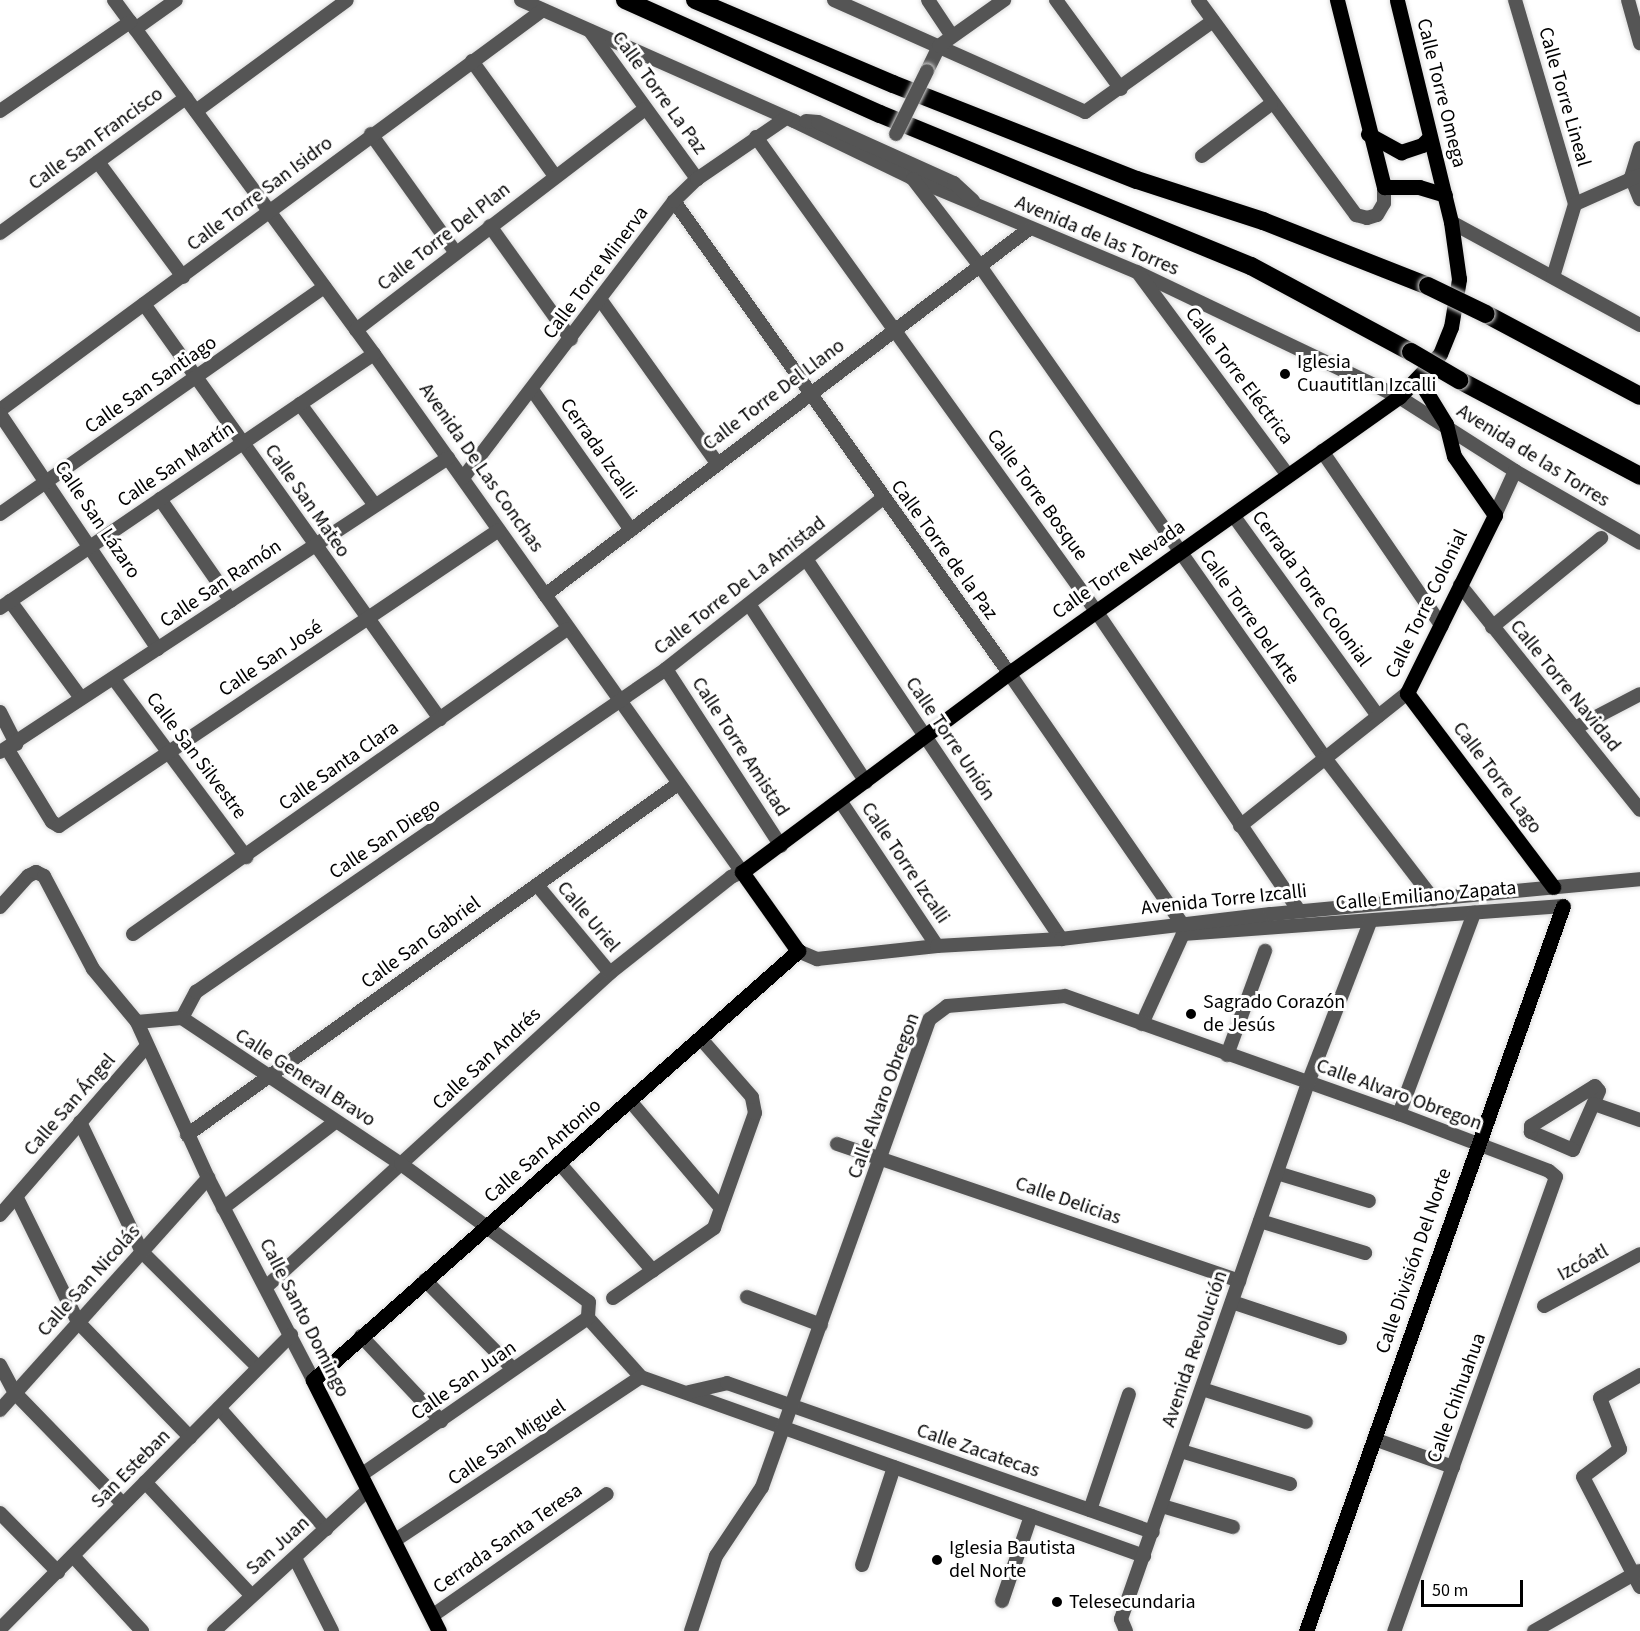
<!DOCTYPE html>
<meta charset="utf-8">
<style>
body{margin:0}
#map{position:relative;width:1640px;height:1631px;overflow:hidden;background:#fff;font-family:"Source Sans 3",sans-serif}
div>[style]{position:absolute}
[style*='--x']{left:calc(var(--x)*1px);top:calc(var(--y)*1px);width:calc(var(--w)*1px);rotate:calc(var(--a)*1deg)}
.roads{filter:drop-shadow(0 0 2px #dbdbdb) drop-shadow(0 0 2px #dbdbdb)}
.minor>*{height:14px;margin:-7px;padding:0 7px;transform-origin:7px;border-radius:7px;background:#555}
.major>*{height:15px;margin:-7.5px;padding:0 7.5px;transform-origin:7.5px;border-radius:7.5px;background:#000}
.highway>*{height:18px;margin:-9px;padding:0 9px;transform-origin:9px;border-radius:9px;background:#000}
.bridges{filter:drop-shadow(0 0 2px #dbdbdb) drop-shadow(0 0 2px #dbdbdb)}
.minor-bridge>*{height:14px;margin:-7px;padding:0 7px;transform-origin:7px;border-radius:7px;background:#555}
.highway-bridge>*{height:18px;margin:-9px;padding:0 9px;transform-origin:9px;border-radius:9px;background:#000}
.dots>*{width:16px;height:16px;translate:-50% -50%;box-sizing:border-box;border:3px solid #fff;border-radius:50%}
span{translate:-50% -50%;white-space:nowrap;text-align:center;line-height:1.15;-webkit-text-stroke:6px #fff;paint-order:stroke}
.street-label{font-size:20px;color:#000}
.poi-label{font-size:20px;color:#000}
.left{translate:0 -50%;text-align:left}
.scale{position:absolute;left:1421px;top:1580px;width:102px;height:27px;box-sizing:border-box;border:3px solid #000;border-top:0;padding-left:8px;font-size:18px;line-height:21px;white-space:nowrap;color:#000;-webkit-text-stroke:4px #fff;paint-order:stroke}
</style>
<div id="map">
<div class="roads">
<div class="minor">
<div style="--x:114;--y:0;--w:439;--a:53.7"></div>
<div style="--x:374;--y:354;--w:635;--a:54.61"></div>
<div style="--x:742;--y:872;--w:12;--a:156"></div>
<div style="--x:731;--y:877;--w:154;--a:141.6"></div>
<div style="--x:610;--y:973;--w:466;--a:137.6"></div>
<div style="--x:521;--y:0;--w:299;--a:23.9"></div>
<div style="--x:794;--y:121;--w:131;--a:25.8"></div>
<div style="--x:912;--y:178;--w:244;--a:22.7"></div>
<div style="--x:1137;--y:272;--w:290;--a:25.5"></div>
<div style="--x:1399;--y:397;--w:138;--a:32.5"></div>
<div style="--x:1515;--y:471;--w:144;--a:29.9"></div>
<div style="--x:834;--y:0;--w:275;--a:24"></div>
<div style="--x:1085;--y:112;--w:157;--a:-35.4"></div>
<div style="--x:928;--y:0;--w:43;--a:56.3"></div>
<div style="--x:1056;--y:0;--w:110;--a:53.9"></div>
<div style="--x:1198;--y:0;--w:267;--a:53.7"></div>
<div style="--x:1356;--y:215;--w:11;--a:15"></div>
<div style="--x:1367;--y:218;--w:10;--a:-17"></div>
<div style="--x:1377;--y:215;--w:14;--a:-60"></div>
<div style="--x:1384;--y:203;--w:16;--a:-90"></div>
<div style="--x:1515;--y:0;--w:213;--a:73.6"></div>
<div style="--x:1628;--y:0;--w:45;--a:74.4"></div>
<div style="--x:135;--y:29;--w:50;--a:-35.3"></div>
<div style="--x:590;--y:31;--w:183;--a:54.1"></div>
<div style="--x:472;--y:61;--w:142;--a:54.2"></div>
<div style="--x:927;--y:71;--w:28;--a:-64"></div>
<div style="--x:939;--y:46;--w:80;--a:-35.3"></div>
<div style="--x:0;--y:111;--w:158;--a:-34.4"></div>
<div style="--x:196;--y:111;--w:187;--a:-36.3"></div>
<div style="--x:806;--y:121;--w:12;--a:5"></div>
<div style="--x:818;--y:122;--w:149;--a:24.2"></div>
<div style="--x:954;--y:183;--w:26;--a:43"></div>
<div style="--x:371;--y:134;--w:146;--a:54.5"></div>
<div style="--x:756;--y:137;--w:583;--a:54.35"></div>
<div style="--x:1096;--y:611;--w:362;--a:55.9"></div>
<div style="--x:1640;--y:148;--w:30;--a:107"></div>
<div style="--x:1631;--y:177;--w:24;--a:68"></div>
<div style="--x:1202;--y:156;--w:86;--a:-37"></div>
<div style="--x:98;--y:162;--w:143;--a:53.5"></div>
<div style="--x:913;--y:179;--w:110;--a:52.4"></div>
<div style="--x:980;--y:266;--w:601;--a:54.96"></div>
<div style="--x:1325;--y:758;--w:178;--a:52.5"></div>
<div style="--x:674;--y:201;--w:579;--a:54.63"></div>
<div style="--x:1009;--y:673;--w:305;--a:55.4"></div>
<div style="--x:1182;--y:924;--w:10;--a:84"></div>
<div style="--x:1183;--y:934;--w:99;--a:114.5"></div>
<div style="--x:1451;--y:222;--w:215;--a:28.6"></div>
<div style="--x:490;--y:226;--w:139;--a:54.4"></div>
<div style="--x:0;--y:233;--w:230;--a:-36"></div>
<div style="--x:1139;--y:274;--w:250;--a:53.5"></div>
<div style="--x:1553;--y:277;--w:76;--a:-73.2"></div>
<div style="--x:1575;--y:204;--w:71;--a:-24"></div>
<div style="--x:600;--y:299;--w:201;--a:54.5"></div>
<div style="--x:144;--y:304;--w:510;--a:54.5"></div>
<div style="--x:356;--y:330;--w:364;--a:-37.4"></div>
<div style="--x:533;--y:391;--w:170;--a:54.8"></div>
<div style="--x:300;--y:404;--w:124;--a:53.5"></div>
<div style="--x:0;--y:410;--w:674;--a:-36.38"></div>
<div style="--x:0;--y:414;--w:283;--a:56.1"></div>
<div style="--x:1322;--y:451;--w:212;--a:55.6"></div>
<div style="--x:463;--y:478;--w:348;--a:-52.7"></div>
<div style="--x:674;--y:201;--w:32;--a:-44"></div>
<div style="--x:697;--y:179;--w:108;--a:-34.4"></div>
<div style="--x:160;--y:499;--w:124;--a:55.2"></div>
<div style="--x:0;--y:514;--w:396;--a:-35"></div>
<div style="--x:1233;--y:515;--w:248;--a:54.2"></div>
<div style="--x:1495;--y:515;--w:48;--a:-65.6"></div>
<div style="--x:806;--y:559;--w:458;--a:56.1"></div>
<div style="--x:1460;--y:585;--w:288;--a:51.3"></div>
<div style="--x:545;--y:595;--w:607;--a:-37.1"></div>
<div style="--x:10;--y:601;--w:120;--a:53.8"></div>
<div style="--x:749;--y:604;--w:213;--a:56.7"></div>
<div style="--x:0;--y:608;--w:452;--a:-34.2"></div>
<div style="--x:1492;--y:627;--w:141;--a:-39.2"></div>
<div style="--x:666;--y:669;--w:211;--a:57"></div>
<div style="--x:114;--y:679;--w:222;--a:53.4"></div>
<div style="--x:0;--y:712;--w:36;--a:63"></div>
<div style="--x:1575;--y:728;--w:73;--a:-27.6"></div>
<div style="--x:8;--y:750;--w:84;--a:58.6"></div>
<div style="--x:52;--y:822;--w:8;--a:30"></div>
<div style="--x:59;--y:826;--w:530;--a:-33.93"></div>
<div style="--x:0;--y:752;--w:536;--a:-33.27"></div>
<div style="--x:841;--y:802;--w:173;--a:56.3"></div>
<div style="--x:1240;--y:826;--w:213;--a:-38.5"></div>
<div style="--x:537;--y:885;--w:114;--a:50.3"></div>
<div style="--x:0;--y:907;--w:42;--a:-47.9"></div>
<div style="--x:28;--y:876;--w:9;--a:-27"></div>
<div style="--x:36;--y:872;--w:9;--a:27"></div>
<div style="--x:44;--y:876;--w:105;--a:62.2"></div>
<div style="--x:93;--y:969;--w:69;--a:50.3"></div>
<div style="--x:137;--y:1022;--w:171;--a:65.5"></div>
<div style="--x:208;--y:1178;--w:228;--a:62.5"></div>
<div style="--x:133;--y:934;--w:530;--a:-35.1"></div>
<div style="--x:1183;--y:934;--w:381;--a:-4.2"></div>
<div style="--x:798;--y:951;--w:21;--a:23"></div>
<div style="--x:817;--y:959;--w:121;--a:-6.2"></div>
<div style="--x:937;--y:946;--w:124;--a:-3.2"></div>
<div style="--x:1061;--y:939;--w:211;--a:-6.8"></div>
<div style="--x:1271;--y:914;--w:371;--a:-5.4"></div>
<div style="--x:182;--y:1018;--w:30;--a:-62"></div>
<div style="--x:196;--y:992;--w:570;--a:-34.5"></div>
<div style="--x:666;--y:669;--w:275;--a:-38.2"></div>
<div style="--x:137;--y:1022;--w:45;--a:-5.1"></div>
<div style="--x:182;--y:1018;--w:263;--a:33.7"></div>
<div style="--x:401;--y:1164;--w:233;--a:36.3"></div>
<div style="--x:589;--y:1302;--w:16;--a:94"></div>
<div style="--x:588;--y:1318;--w:79;--a:48.1"></div>
<div style="--x:641;--y:1377;--w:534;--a:19.59"></div>
<div style="--x:1227;--y:1055;--w:111;--a:-69.9"></div>
<div style="--x:1595;--y:1086;--w:6;--a:51"></div>
<div style="--x:1599;--y:1091;--w:64;--a:113.8"></div>
<div style="--x:1573;--y:1150;--w:46;--a:-156.8"></div>
<div style="--x:1531;--y:1132;--w:6;--a:-90"></div>
<div style="--x:1531;--y:1126;--w:75;--a:-32"></div>
<div style="--x:631;--y:1102;--w:139;--a:49.7"></div>
<div style="--x:1594;--y:1104;--w:49;--a:19.2"></div>
<div style="--x:1399;--y:1114;--w:215;--a:-69.5"></div>
<div style="--x:80;--y:1122;--w:144;--a:64.5"></div>
<div style="--x:142;--y:1252;--w:163;--a:44.8"></div>
<div style="--x:187;--y:1135;--w:604;--a:-35.56"></div>
<div style="--x:837;--y:1144;--w:425;--a:18.8"></div>
<div style="--x:561;--y:1165;--w:140;--a:49"></div>
<div style="--x:1277;--y:1173;--w:96;--a:16.9"></div>
<div style="--x:17;--y:1198;--w:138;--a:63.8"></div>
<div style="--x:78;--y:1322;--w:161;--a:45.8"></div>
<div style="--x:223;--y:1208;--w:141;--a:-37.5"></div>
<div style="--x:0;--y:1215;--w:223;--a:-49"></div>
<div style="--x:1260;--y:1221;--w:110;--a:16.9"></div>
<div style="--x:425;--y:1280;--w:125;--a:45.3"></div>
<div style="--x:747;--y:1297;--w:79;--a:20.7"></div>
<div style="--x:613;--y:1298;--w:123;--a:-34.7"></div>
<div style="--x:714;--y:1228;--w:122;--a:-70.4"></div>
<div style="--x:755;--y:1113;--w:16;--a:-101"></div>
<div style="--x:752;--y:1097;--w:77;--a:-131.3"></div>
<div style="--x:1232;--y:1302;--w:114;--a:18.4"></div>
<div style="--x:1544;--y:1306;--w:109;--a:-28.4"></div>
<div style="--x:361;--y:1336;--w:117;--a:46.7"></div>
<div style="--x:0;--y:1365;--w:32;--a:62"></div>
<div style="--x:15;--y:1393;--w:155;--a:45.8"></div>
<div style="--x:1640;--y:1375;--w:46;--a:150.1"></div>
<div style="--x:1600;--y:1398;--w:55;--a:68.6"></div>
<div style="--x:1620;--y:1449;--w:46;--a:142.9"></div>
<div style="--x:1583;--y:1477;--w:124;--a:62.6"></div>
<div style="--x:1202;--y:1389;--w:109;--a:17.6"></div>
<div style="--x:689;--y:1392;--w:39;--a:-13"></div>
<div style="--x:727;--y:1383;--w:451;--a:19.3"></div>
<div style="--x:219;--y:1408;--w:162;--a:48.5"></div>
<div style="--x:0;--y:1410;--w:312;--a:-48.1"></div>
<div style="--x:1374;--y:1439;--w:84;--a:19.5"></div>
<div style="--x:1181;--y:1451;--w:114;--a:16.8"></div>
<div style="--x:361;--y:1475;--w:276;--a:-34.7"></div>
<div style="--x:145;--y:1482;--w:156;--a:46.8"></div>
<div style="--x:1162;--y:1506;--w:74;--a:16.5"></div>
<div style="--x:1090;--y:1510;--w:122;--a:-71.4"></div>
<div style="--x:0;--y:1513;--w:83;--a:45.5"></div>
<div style="--x:394;--y:1541;--w:296;--a:-33.6"></div>
<div style="--x:73;--y:1556;--w:102;--a:47.4"></div>
<div style="--x:295;--y:1558;--w:82;--a:63.1"></div>
<div style="--x:862;--y:1565;--w:103;--a:-71.9"></div>
<div style="--x:1002;--y:1601;--w:90;--a:-71.2"></div>
<div style="--x:432;--y:1616;--w:213;--a:-34.9"></div>
<div style="--x:0;--y:1629;--w:414;--a:-45.3"></div>
<div style="--x:214;--y:1631;--w:209;--a:-42.5"></div>
<div style="--x:691;--y:1631;--w:79;--a:-71.6"></div>
<div style="--x:716;--y:1556;--w:83;--a:-56.3"></div>
<div style="--x:762;--y:1487;--w:497;--a:-70.3"></div>
<div style="--x:930;--y:1019;--w:21;--a:-37"></div>
<div style="--x:947;--y:1006;--w:118;--a:-4.8"></div>
<div style="--x:1065;--y:996;--w:354;--a:19.5"></div>
<div style="--x:1399;--y:1114;--w:160;--a:20.8"></div>
<div style="--x:1549;--y:1171;--w:9;--a:41"></div>
<div style="--x:1556;--y:1177;--w:482;--a:109.6"></div>
<div style="--x:1126;--y:1631;--w:13;--a:-113"></div>
<div style="--x:1121;--y:1619;--w:568;--a:-70.77"></div>
<div style="--x:1308;--y:1083;--w:173;--a:-68.9"></div>
<div style="--x:1534;--y:1631;--w:121;--a:-29.7"></div>
</div>
<div class="major">
<div style="--x:1337;--y:0;--w:193;--a:75.9"></div>
<div style="--x:1384;--y:187;--w:35;--a:0"></div>
<div style="--x:1419;--y:187;--w:27;--a:17"></div>
<div style="--x:1368;--y:134;--w:38;--a:29"></div>
<div style="--x:1401;--y:152;--w:22;--a:-18"></div>
<div style="--x:1422;--y:145;--w:11;--a:-45"></div>
<div style="--x:1419;--y:380;--w:52;--a:58.5"></div>
<div style="--x:1446;--y:424;--w:33;--a:76"></div>
<div style="--x:1454;--y:456;--w:72;--a:55.2"></div>
<div style="--x:1495;--y:515;--w:199;--a:116.3"></div>
<div style="--x:1407;--y:693;--w:243;--a:53"></div>
<div style="--x:439;--y:1631;--w:281;--a:-116.7"></div>
<div style="--x:313;--y:1380;--w:648;--a:-41.49"></div>
<div style="--x:798;--y:951;--w:97;--a:-125.3"></div>
<div style="--x:742;--y:872;--w:333;--a:-36.7"></div>
<div style="--x:1009;--y:673;--w:478;--a:-35.3"></div>
<div style="--x:1399;--y:397;--w:59;--a:-46.4"></div>
<div style="--x:1440;--y:354;--w:29;--a:-68"></div>
<div style="--x:1451;--y:327;--w:49;--a:-80.5"></div>
<div style="--x:1459;--y:279;--w:58;--a:-98"></div>
<div style="--x:1451;--y:222;--w:228;--a:-103.7"></div>
<div style="--x:1306;--y:1631;--w:769;--a:-70.48"></div>
</div>
<div class="highway">
<div style="--x:625;--y:0;--w:279;--a:24.1"></div>
<div style="--x:880;--y:114;--w:401;--a:22.3"></div>
<div style="--x:1251;--y:266;--w:182;--a:28.3"></div>
<div style="--x:695;--y:0;--w:215;--a:23"></div>
<div style="--x:893;--y:84;--w:262;--a:21.5"></div>
<div style="--x:1137;--y:180;--w:133;--a:18"></div>
<div style="--x:1263;--y:221;--w:177;--a:21.5"></div>
<div style="--x:1486;--y:314;--w:174;--a:28"></div>
<div style="--x:1459;--y:380;--w:205;--a:27.9"></div>
</div>
</div>
<div class="bridges">
<div class="minor-bridge">
<div style="--x:896;--y:134;--w:70;--a:-63.8"></div>
</div>
<div class="highway-bridge">
<div style="--x:1428;--y:286;--w:64;--a:25.8"></div>
<div style="--x:1411;--y:352;--w:56;--a:30.3"></div>
</div>
</div>
<div class="dots">
<div style="left:1285px;top:374px;background:#000"></div>
<div style="left:1191px;top:1014px;background:#000"></div>
<div style="left:937px;top:1560px;background:#000"></div>
<div style="left:1057px;top:1602px;background:#000"></div>
</div>
<div class="street-label">
<span style="left:659px;top:93px;rotate:54deg">Calle Torre La Paz</span>
<span style="left:1441px;top:93px;rotate:76deg">Calle Torre Omega</span>
<span style="left:1564px;top:97px;rotate:74deg">Calle Torre Lineal</span>
<span style="left:96px;top:139px;rotate:-36deg">Calle San Francisco</span>
<span style="left:260px;top:194px;rotate:-37deg">Calle Torre San Isidro</span>
<span style="left:1097px;top:236px;rotate:23deg">Avenida de las Torres</span>
<span style="left:444px;top:237px;rotate:-38deg">Calle Torre Del Plan</span>
<span style="left:596px;top:273px;rotate:-53deg">Calle Torre Minerva</span>
<span style="left:1239px;top:376px;rotate:53deg">Calle Torre Eléctrica</span>
<span style="left:151px;top:385px;rotate:-35deg">Calle San Santiago</span>
<span style="left:774px;top:395px;rotate:-37deg">Calle Torre Del Llano</span>
<span style="left:598px;top:449px;rotate:55deg">Cerrada Izcalli</span>
<span style="left:1533px;top:456px;rotate:32deg">Avenida de las Torres</span>
<span style="left:176px;top:465px;rotate:-34deg">Calle San Martín</span>
<span style="left:481px;top:468px;rotate:55deg">Avenida De Las Conchas</span>
<span style="left:1037px;top:495px;rotate:54deg">Calle Torre Bosque</span>
<span style="left:307px;top:501px;rotate:55deg">Calle San Mateo</span>
<span style="left:97px;top:520px;rotate:56deg">Calle San Lázaro</span>
<span style="left:944px;top:550px;rotate:54deg">Calle Torre de la Paz</span>
<span style="left:1119px;top:570px;rotate:-35deg">Calle Torre Nevada</span>
<span style="left:221px;top:584px;rotate:-34deg">Calle San Ramón</span>
<span style="left:740px;top:586px;rotate:-38deg">Calle Torre De La Amistad</span>
<span style="left:1311px;top:589px;rotate:54deg">Cerrada Torre Colonial</span>
<span style="left:1427px;top:604px;rotate:-64deg">Calle Torre Colonial</span>
<span style="left:1249px;top:617px;rotate:55deg">Calle Torre Del Arte</span>
<span style="left:271px;top:659px;rotate:-34deg">Calle San José</span>
<span style="left:1565px;top:686px;rotate:51deg">Calle Torre Navidad</span>
<span style="left:950px;top:739px;rotate:56deg">Calle Torre Unión</span>
<span style="left:740px;top:747px;rotate:57deg">Calle Torre Amistad</span>
<span style="left:196px;top:756px;rotate:53deg">Calle San Silvestre</span>
<span style="left:339px;top:766px;rotate:-35deg">Calle Santa Clara</span>
<span style="left:1497px;top:778px;rotate:53deg">Calle Torre Lago</span>
<span style="left:385px;top:839px;rotate:-34deg">Calle San Diego</span>
<span style="left:905px;top:863px;rotate:56deg">Calle Torre Izcalli</span>
<span style="left:1426px;top:896px;rotate:-5deg">Calle Emiliano Zapata</span>
<span style="left:1224px;top:900px;rotate:-6deg">Avenida Torre Izcalli</span>
<span style="left:588px;top:917px;rotate:50deg">Calle Uriel</span>
<span style="left:421px;top:943px;rotate:-36deg">Calle San Gabriel</span>
<span style="left:487px;top:1059px;rotate:-43deg">Calle San Andrés</span>
<span style="left:305px;top:1078px;rotate:33deg">Calle General Bravo</span>
<span style="left:1399px;top:1095px;rotate:20deg">Calle Alvaro Obregon</span>
<span style="left:884px;top:1096px;rotate:-70deg">Calle Alvaro Obregon</span>
<span style="left:70px;top:1105px;rotate:-49deg">Calle San Ángel</span>
<span style="left:543px;top:1151px;rotate:-41deg">Calle San Antonio</span>
<span style="left:1068px;top:1201px;rotate:19deg">Calle Delicias</span>
<span style="left:1414px;top:1261px;rotate:-71deg">Calle División Del Norte</span>
<span style="left:1583px;top:1263px;rotate:-29deg">Izcóatl</span>
<span style="left:89px;top:1281px;rotate:-48deg">Calle San Nicolás</span>
<span style="left:304px;top:1318px;rotate:63deg">Calle Santo Domingo</span>
<span style="left:1195px;top:1349px;rotate:-71deg">Avenida Revolución</span>
<span style="left:464px;top:1381px;rotate:-35deg">Calle San Juan</span>
<span style="left:1457px;top:1398px;rotate:-70deg">Calle Chihuahua</span>
<span style="left:507px;top:1443px;rotate:-34deg">Calle San Miguel</span>
<span style="left:978px;top:1451px;rotate:19deg">Calle Zacatecas</span>
<span style="left:131px;top:1469px;rotate:-45deg">San Esteban</span>
<span style="left:508px;top:1539px;rotate:-35deg">Cerrada Santa Teresa</span>
<span style="left:278px;top:1546px;rotate:-42deg">San Juan</span>
</div>
<div class="poi-label">
<span class="left" style="left:1297px;top:374px">Iglesia<br>Cuautitlan Izcalli</span>
<span class="left" style="left:1203px;top:1014px">Sagrado Corazón<br>de Jesús</span>
<span class="left" style="left:949px;top:1560px">Iglesia Bautista<br>del Norte</span>
<span class="left" style="left:1069px;top:1602px">Telesecundaria</span>
</div>
<div class="scale">50 m</div>
</div>
